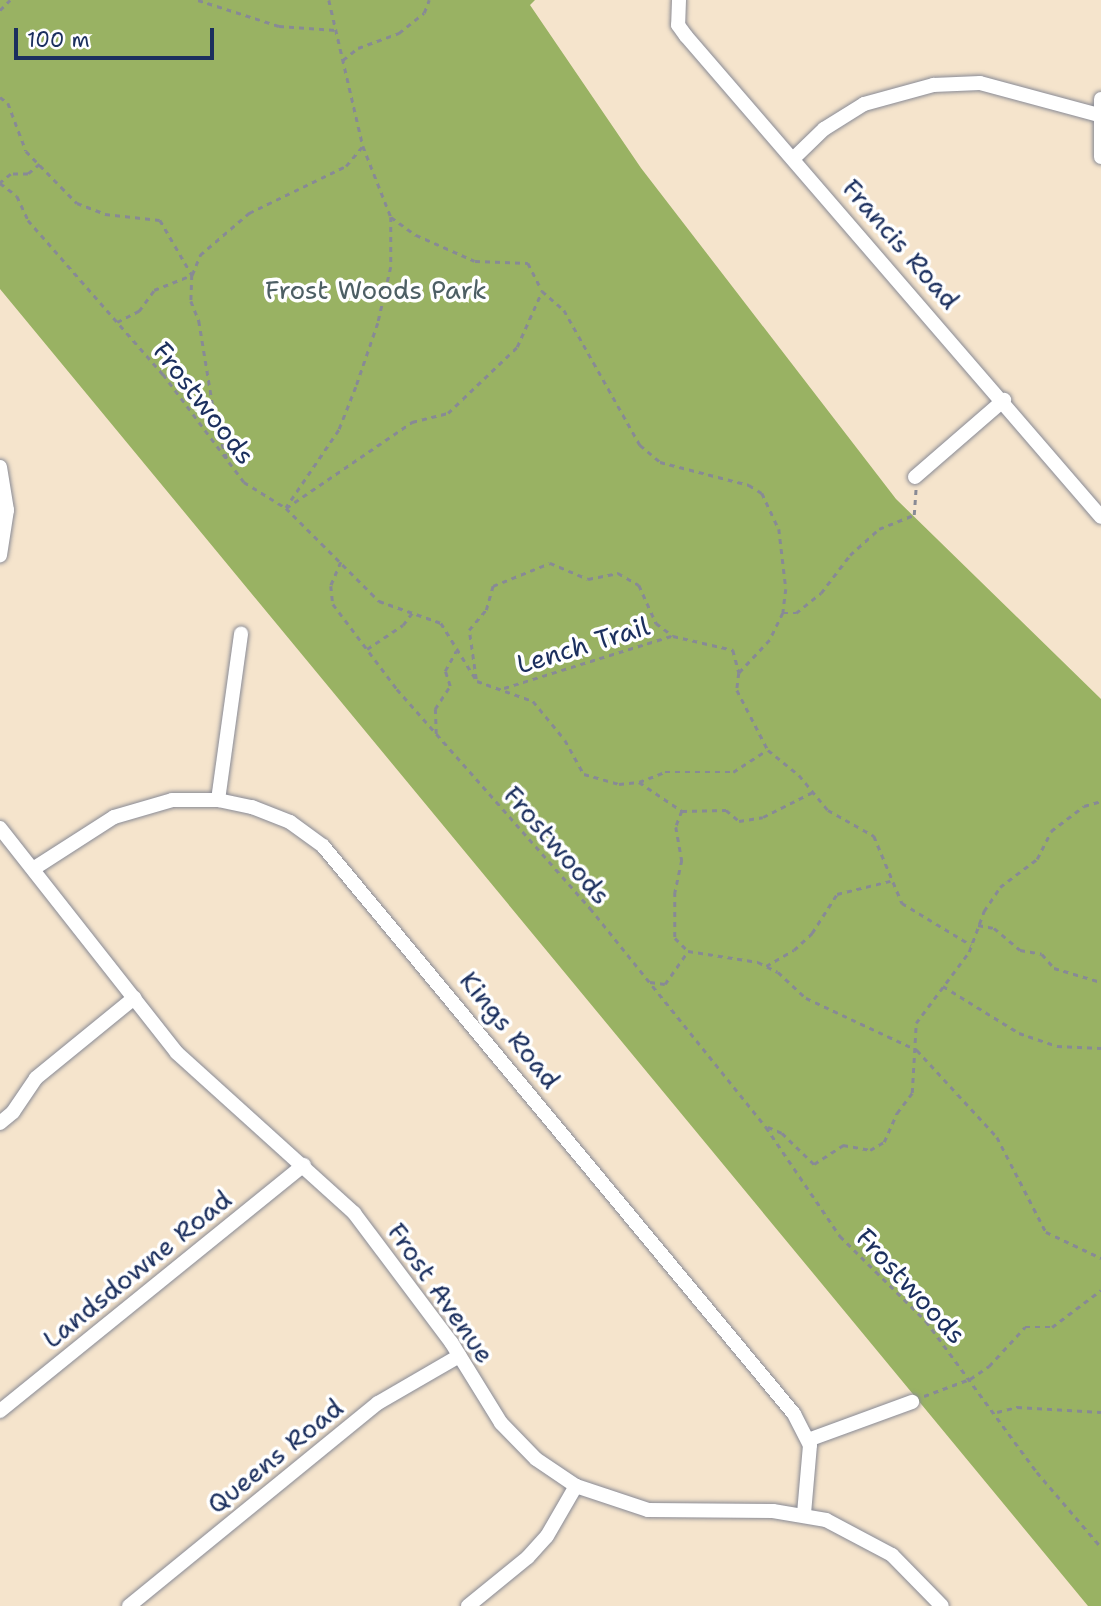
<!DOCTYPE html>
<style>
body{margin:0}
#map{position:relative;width:1101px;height:1606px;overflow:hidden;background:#f5e4cc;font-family:"Shantell Sans",sans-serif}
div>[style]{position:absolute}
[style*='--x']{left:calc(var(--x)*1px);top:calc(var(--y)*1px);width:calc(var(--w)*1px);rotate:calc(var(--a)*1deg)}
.forest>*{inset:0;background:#99b263}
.path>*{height:2.5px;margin-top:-1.25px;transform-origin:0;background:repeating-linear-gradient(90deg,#888a95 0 5px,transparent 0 10px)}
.roads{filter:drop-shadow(0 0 2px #888a95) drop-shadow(0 0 2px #888a95)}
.minor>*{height:14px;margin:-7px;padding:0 7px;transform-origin:7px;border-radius:7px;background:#fff}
span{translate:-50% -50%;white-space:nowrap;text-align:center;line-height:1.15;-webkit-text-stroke:7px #fff;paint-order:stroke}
.street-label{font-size:26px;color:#1b2f5e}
.park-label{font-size:26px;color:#4d5f64}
.scale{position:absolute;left:14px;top:28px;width:200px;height:32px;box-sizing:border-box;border:4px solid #1b2f5e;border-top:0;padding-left:9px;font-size:21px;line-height:24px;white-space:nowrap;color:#1b2f5e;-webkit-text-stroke:5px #fff;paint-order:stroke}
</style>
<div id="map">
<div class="forest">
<div style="clip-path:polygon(0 0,535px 0,530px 5px,641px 168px,896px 499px,1101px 699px,1101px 1606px,1088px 1606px,0 289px)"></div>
</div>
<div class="path">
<div style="--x:198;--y:0;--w:85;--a:17.8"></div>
<div style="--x:279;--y:26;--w:57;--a:4"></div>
<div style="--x:329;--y:0;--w:150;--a:76.9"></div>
<div style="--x:363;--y:146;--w:76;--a:68.5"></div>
<div style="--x:391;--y:217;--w:31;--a:36"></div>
<div style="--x:416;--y:235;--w:64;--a:23.8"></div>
<div style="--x:475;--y:261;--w:53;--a:2.2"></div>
<div style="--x:528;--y:263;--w:31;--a:63"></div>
<div style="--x:542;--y:291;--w:29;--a:41"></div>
<div style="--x:564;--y:310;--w:155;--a:60.6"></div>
<div style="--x:640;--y:445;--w:26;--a:40"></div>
<div style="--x:660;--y:462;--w:92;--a:14.5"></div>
<div style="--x:749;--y:485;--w:15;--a:32"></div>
<div style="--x:762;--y:493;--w:40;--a:65"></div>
<div style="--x:779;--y:529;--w:60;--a:83.3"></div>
<div style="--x:786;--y:589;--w:24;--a:97"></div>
<div style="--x:783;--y:613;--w:30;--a:116"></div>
<div style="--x:770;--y:640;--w:45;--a:133.2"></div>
<div style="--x:739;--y:673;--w:17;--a:97"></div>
<div style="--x:737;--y:690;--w:68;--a:62.7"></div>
<div style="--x:768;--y:750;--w:40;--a:39"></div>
<div style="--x:799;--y:775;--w:45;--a:50.4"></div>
<div style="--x:828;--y:810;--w:53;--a:29.5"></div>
<div style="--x:874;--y:836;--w:73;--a:67.3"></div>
<div style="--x:902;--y:903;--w:81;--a:31.3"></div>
<div style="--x:0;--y:10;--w:14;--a:-45"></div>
<div style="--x:343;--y:60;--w:19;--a:-39"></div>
<div style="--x:358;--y:48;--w:44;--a:-20.1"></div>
<div style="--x:399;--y:33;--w:32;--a:-39"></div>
<div style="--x:424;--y:13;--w:14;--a:-69"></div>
<div style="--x:0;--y:97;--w:10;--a:37"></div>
<div style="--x:8;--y:103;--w:51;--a:69.4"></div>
<div style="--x:26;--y:151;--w:73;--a:45.6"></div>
<div style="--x:77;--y:203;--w:30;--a:21"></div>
<div style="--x:105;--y:214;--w:55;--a:6.2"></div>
<div style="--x:160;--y:220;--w:64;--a:59.8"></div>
<div style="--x:192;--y:275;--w:26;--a:92"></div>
<div style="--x:191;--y:301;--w:22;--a:68"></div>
<div style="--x:199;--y:321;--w:105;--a:80.7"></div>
<div style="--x:216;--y:425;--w:36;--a:72"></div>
<div style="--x:40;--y:164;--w:16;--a:140"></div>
<div style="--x:28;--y:174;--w:17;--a:180"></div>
<div style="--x:11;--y:174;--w:14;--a:141"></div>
<div style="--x:0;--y:183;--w:21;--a:37"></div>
<div style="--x:17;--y:196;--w:26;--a:65"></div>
<div style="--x:28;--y:220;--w:205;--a:48.8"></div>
<div style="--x:163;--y:374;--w:135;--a:53.1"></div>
<div style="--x:244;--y:482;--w:49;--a:31.8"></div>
<div style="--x:286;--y:508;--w:132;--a:45"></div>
<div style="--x:379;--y:601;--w:66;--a:19.5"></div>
<div style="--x:441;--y:623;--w:68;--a:58.2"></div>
<div style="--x:477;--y:681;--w:59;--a:19.7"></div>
<div style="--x:533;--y:701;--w:50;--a:50.6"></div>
<div style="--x:565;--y:740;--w:39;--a:61"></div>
<div style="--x:584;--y:774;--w:36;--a:16"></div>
<div style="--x:619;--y:784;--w:20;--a:-6"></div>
<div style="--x:639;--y:782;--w:52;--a:34"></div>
<div style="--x:682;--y:811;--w:17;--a:111"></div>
<div style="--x:676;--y:827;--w:34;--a:80"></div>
<div style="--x:682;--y:860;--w:33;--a:102"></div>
<div style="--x:675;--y:892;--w:46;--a:90"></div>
<div style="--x:675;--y:938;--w:18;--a:45"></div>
<div style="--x:688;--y:951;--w:71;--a:8.9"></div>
<div style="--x:758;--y:962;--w:22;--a:27"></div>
<div style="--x:778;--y:972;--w:38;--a:43"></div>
<div style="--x:806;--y:998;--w:123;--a:25.1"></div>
<div style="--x:917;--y:1050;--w:118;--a:47.4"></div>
<div style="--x:997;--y:1137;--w:107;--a:62.7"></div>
<div style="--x:1046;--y:1232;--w:61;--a:25.3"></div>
<div style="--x:391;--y:217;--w:50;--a:90"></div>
<div style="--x:391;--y:267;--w:57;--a:103.1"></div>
<div style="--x:378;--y:323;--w:68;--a:109"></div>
<div style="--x:356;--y:387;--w:46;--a:111.6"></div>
<div style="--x:339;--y:430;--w:94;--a:124.2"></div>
<div style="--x:286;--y:508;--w:153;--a:-34.3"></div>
<div style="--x:412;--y:422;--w:37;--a:-14"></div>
<div style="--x:448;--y:413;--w:95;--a:-43.7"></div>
<div style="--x:517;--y:347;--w:61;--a:-65.9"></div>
<div style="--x:117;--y:322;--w:25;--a:-27"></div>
<div style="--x:139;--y:311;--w:26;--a:-54"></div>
<div style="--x:154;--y:290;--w:41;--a:-21.5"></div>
<div style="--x:192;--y:275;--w:22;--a:-68"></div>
<div style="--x:200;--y:255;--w:65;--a:-40.6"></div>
<div style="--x:249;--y:213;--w:108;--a:-25.9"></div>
<div style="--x:346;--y:166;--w:26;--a:-50"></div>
<div style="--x:341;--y:562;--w:26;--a:113"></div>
<div style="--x:331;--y:586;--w:18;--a:84"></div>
<div style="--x:333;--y:604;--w:106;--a:53"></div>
<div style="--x:397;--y:689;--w:292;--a:48.6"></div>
<div style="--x:590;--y:908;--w:281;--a:51.2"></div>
<div style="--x:766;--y:1127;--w:132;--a:55.8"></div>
<div style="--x:840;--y:1236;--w:121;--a:44.7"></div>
<div style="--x:926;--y:1321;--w:187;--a:53.7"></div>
<div style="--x:1037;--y:1472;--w:99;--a:49.5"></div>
<div style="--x:783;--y:613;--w:13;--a:0"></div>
<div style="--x:796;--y:613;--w:32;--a:-39"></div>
<div style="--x:821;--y:593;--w:48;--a:-52.7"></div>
<div style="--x:850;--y:555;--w:39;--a:-42"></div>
<div style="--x:879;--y:529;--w:38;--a:-22"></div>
<div style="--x:914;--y:515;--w:26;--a:-86"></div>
<div style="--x:367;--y:649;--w:43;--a:-33.7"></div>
<div style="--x:403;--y:625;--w:15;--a:-53"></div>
<div style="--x:476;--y:679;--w:49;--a:-98.1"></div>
<div style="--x:469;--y:630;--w:26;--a:-50"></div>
<div style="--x:486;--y:610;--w:25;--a:-74"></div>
<div style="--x:493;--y:586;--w:61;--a:-22"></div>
<div style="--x:550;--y:563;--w:41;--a:22.8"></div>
<div style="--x:588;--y:579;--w:31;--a:-11"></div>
<div style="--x:618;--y:573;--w:24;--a:30"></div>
<div style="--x:639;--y:585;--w:42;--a:65.9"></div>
<div style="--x:656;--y:623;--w:21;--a:37"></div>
<div style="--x:673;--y:636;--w:62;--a:13.1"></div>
<div style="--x:733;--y:650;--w:24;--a:75"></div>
<div style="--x:504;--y:688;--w:175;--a:-17.3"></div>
<div style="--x:436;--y:734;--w:25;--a:-92"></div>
<div style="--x:435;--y:709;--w:27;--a:-57"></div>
<div style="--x:450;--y:686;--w:16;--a:-108"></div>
<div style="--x:445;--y:671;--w:23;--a:-61"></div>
<div style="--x:639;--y:782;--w:28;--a:-21"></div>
<div style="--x:665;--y:772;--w:68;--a:0"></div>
<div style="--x:733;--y:772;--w:40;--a:-32.9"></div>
<div style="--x:682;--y:811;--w:44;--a:-1.3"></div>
<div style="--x:726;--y:810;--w:17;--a:40"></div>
<div style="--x:739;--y:821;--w:24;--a:-9"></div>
<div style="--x:763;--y:817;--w:56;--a:-26.6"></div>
<div style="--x:978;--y:925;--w:16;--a:11"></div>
<div style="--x:994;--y:928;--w:34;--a:40"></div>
<div style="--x:1020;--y:950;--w:22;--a:10"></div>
<div style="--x:1042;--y:954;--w:18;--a:49"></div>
<div style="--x:1054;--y:968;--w:49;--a:16.6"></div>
<div style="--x:766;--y:966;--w:32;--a:-30"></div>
<div style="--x:794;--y:950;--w:25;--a:-43"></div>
<div style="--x:812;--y:933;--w:46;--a:-57.3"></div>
<div style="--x:837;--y:894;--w:55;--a:-13.8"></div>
<div style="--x:650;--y:982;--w:15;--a:8"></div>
<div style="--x:665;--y:984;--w:40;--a:-55.1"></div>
<div style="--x:943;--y:986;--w:89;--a:31.7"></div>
<div style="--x:1019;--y:1033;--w:40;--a:18.9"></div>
<div style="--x:1057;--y:1046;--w:44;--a:2.6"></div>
<div style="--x:768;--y:1127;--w:15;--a:23"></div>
<div style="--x:782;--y:1133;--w:45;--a:44.1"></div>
<div style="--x:814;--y:1164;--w:35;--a:-33"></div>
<div style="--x:843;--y:1145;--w:27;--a:10"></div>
<div style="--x:870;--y:1150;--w:16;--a:-30"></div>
<div style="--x:884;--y:1142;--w:32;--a:-66"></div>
<div style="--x:897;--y:1113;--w:25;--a:-53"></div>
<div style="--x:912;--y:1093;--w:70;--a:-86.7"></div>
<div style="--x:916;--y:1023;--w:89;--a:-53.3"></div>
<div style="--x:969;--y:952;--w:44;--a:-69.9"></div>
<div style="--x:984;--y:911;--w:29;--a:-56"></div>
<div style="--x:1000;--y:887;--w:46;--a:-37.1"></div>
<div style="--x:1037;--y:859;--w:31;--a:-63"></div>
<div style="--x:1051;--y:831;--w:41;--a:-37.1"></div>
<div style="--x:1084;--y:806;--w:18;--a:-16"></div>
<div style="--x:924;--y:1396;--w:49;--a:-20.3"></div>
<div style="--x:970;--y:1379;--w:23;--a:-34"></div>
<div style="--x:989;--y:1366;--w:53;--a:-47.3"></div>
<div style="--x:1025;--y:1327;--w:27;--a:0"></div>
<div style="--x:1052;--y:1327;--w:61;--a:-37.1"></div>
<div style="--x:997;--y:1412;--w:21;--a:-14"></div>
<div style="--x:1017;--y:1407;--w:84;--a:3.4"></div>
</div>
<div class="roads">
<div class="minor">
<div style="--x:679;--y:0;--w:25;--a:92"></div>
<div style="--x:678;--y:25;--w:14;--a:54"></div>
<div style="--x:686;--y:36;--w:635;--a:49.21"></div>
<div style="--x:1101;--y:99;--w:58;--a:90"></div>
<div style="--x:794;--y:158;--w:42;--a:-44"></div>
<div style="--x:824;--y:129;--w:47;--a:-32"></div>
<div style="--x:864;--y:104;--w:72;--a:-15.4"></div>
<div style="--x:933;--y:85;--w:47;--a:-2.4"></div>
<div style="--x:980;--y:83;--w:123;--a:15.1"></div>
<div style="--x:0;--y:467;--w:44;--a:80.8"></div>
<div style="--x:7;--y:510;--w:46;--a:98.8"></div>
<div style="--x:915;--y:477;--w:118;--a:-40.9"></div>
<div style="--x:218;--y:800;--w:168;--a:-82.1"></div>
<div style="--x:0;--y:828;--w:286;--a:51.8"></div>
<div style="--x:177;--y:1053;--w:239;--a:42.1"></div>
<div style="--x:354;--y:1213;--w:161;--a:53.1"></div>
<div style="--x:451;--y:1342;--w:95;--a:58.3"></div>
<div style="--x:501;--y:1423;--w:50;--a:45.8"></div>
<div style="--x:536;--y:1459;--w:48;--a:34"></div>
<div style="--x:576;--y:1486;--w:76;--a:18.4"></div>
<div style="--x:648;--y:1510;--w:125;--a:0.5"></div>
<div style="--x:773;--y:1511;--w:54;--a:9.6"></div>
<div style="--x:826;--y:1520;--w:75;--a:27.9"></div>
<div style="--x:892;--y:1555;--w:71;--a:45.6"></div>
<div style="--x:33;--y:869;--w:96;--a:-32.7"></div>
<div style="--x:114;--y:817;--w:60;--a:-16.3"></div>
<div style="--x:172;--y:800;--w:46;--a:0"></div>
<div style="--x:218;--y:800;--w:35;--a:12"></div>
<div style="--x:252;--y:807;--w:41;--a:21.5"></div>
<div style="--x:290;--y:822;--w:41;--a:36"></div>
<div style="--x:323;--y:846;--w:738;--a:50.33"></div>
<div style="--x:794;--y:1414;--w:35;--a:63"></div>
<div style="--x:810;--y:1445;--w:69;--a:95"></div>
<div style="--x:0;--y:1123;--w:17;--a:-40"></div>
<div style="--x:13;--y:1112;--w:41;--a:-55.9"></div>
<div style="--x:36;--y:1078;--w:127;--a:-39.2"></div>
<div style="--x:0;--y:1411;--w:391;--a:-39"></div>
<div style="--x:808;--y:1440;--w:111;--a:-20.1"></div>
<div style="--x:129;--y:1606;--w:321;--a:-39.2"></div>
<div style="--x:378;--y:1403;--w:94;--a:-30.1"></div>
<div style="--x:468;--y:1606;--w:77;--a:-39.2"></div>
<div style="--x:528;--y:1557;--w:28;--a:-48"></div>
<div style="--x:547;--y:1536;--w:58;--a:-59.9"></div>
</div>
</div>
<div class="street-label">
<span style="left:901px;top:244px;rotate:49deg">Francis Road</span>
<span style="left:204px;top:403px;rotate:52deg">Frostwoods</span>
<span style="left:583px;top:645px;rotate:-17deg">Lench Trail</span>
<span style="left:557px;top:845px;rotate:49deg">Frostwoods</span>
<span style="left:510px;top:1030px;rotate:51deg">Kings Road</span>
<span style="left:137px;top:1269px;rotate:-39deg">Landsdowne Road</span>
<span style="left:911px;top:1286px;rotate:47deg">Frostwoods</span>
<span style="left:441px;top:1293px;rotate:55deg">Frost Avenue</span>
<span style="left:275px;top:1456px;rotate:-39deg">Queens Road</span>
</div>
<div class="park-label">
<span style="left:376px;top:290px">Frost Woods Park</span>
</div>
<div class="scale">100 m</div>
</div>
